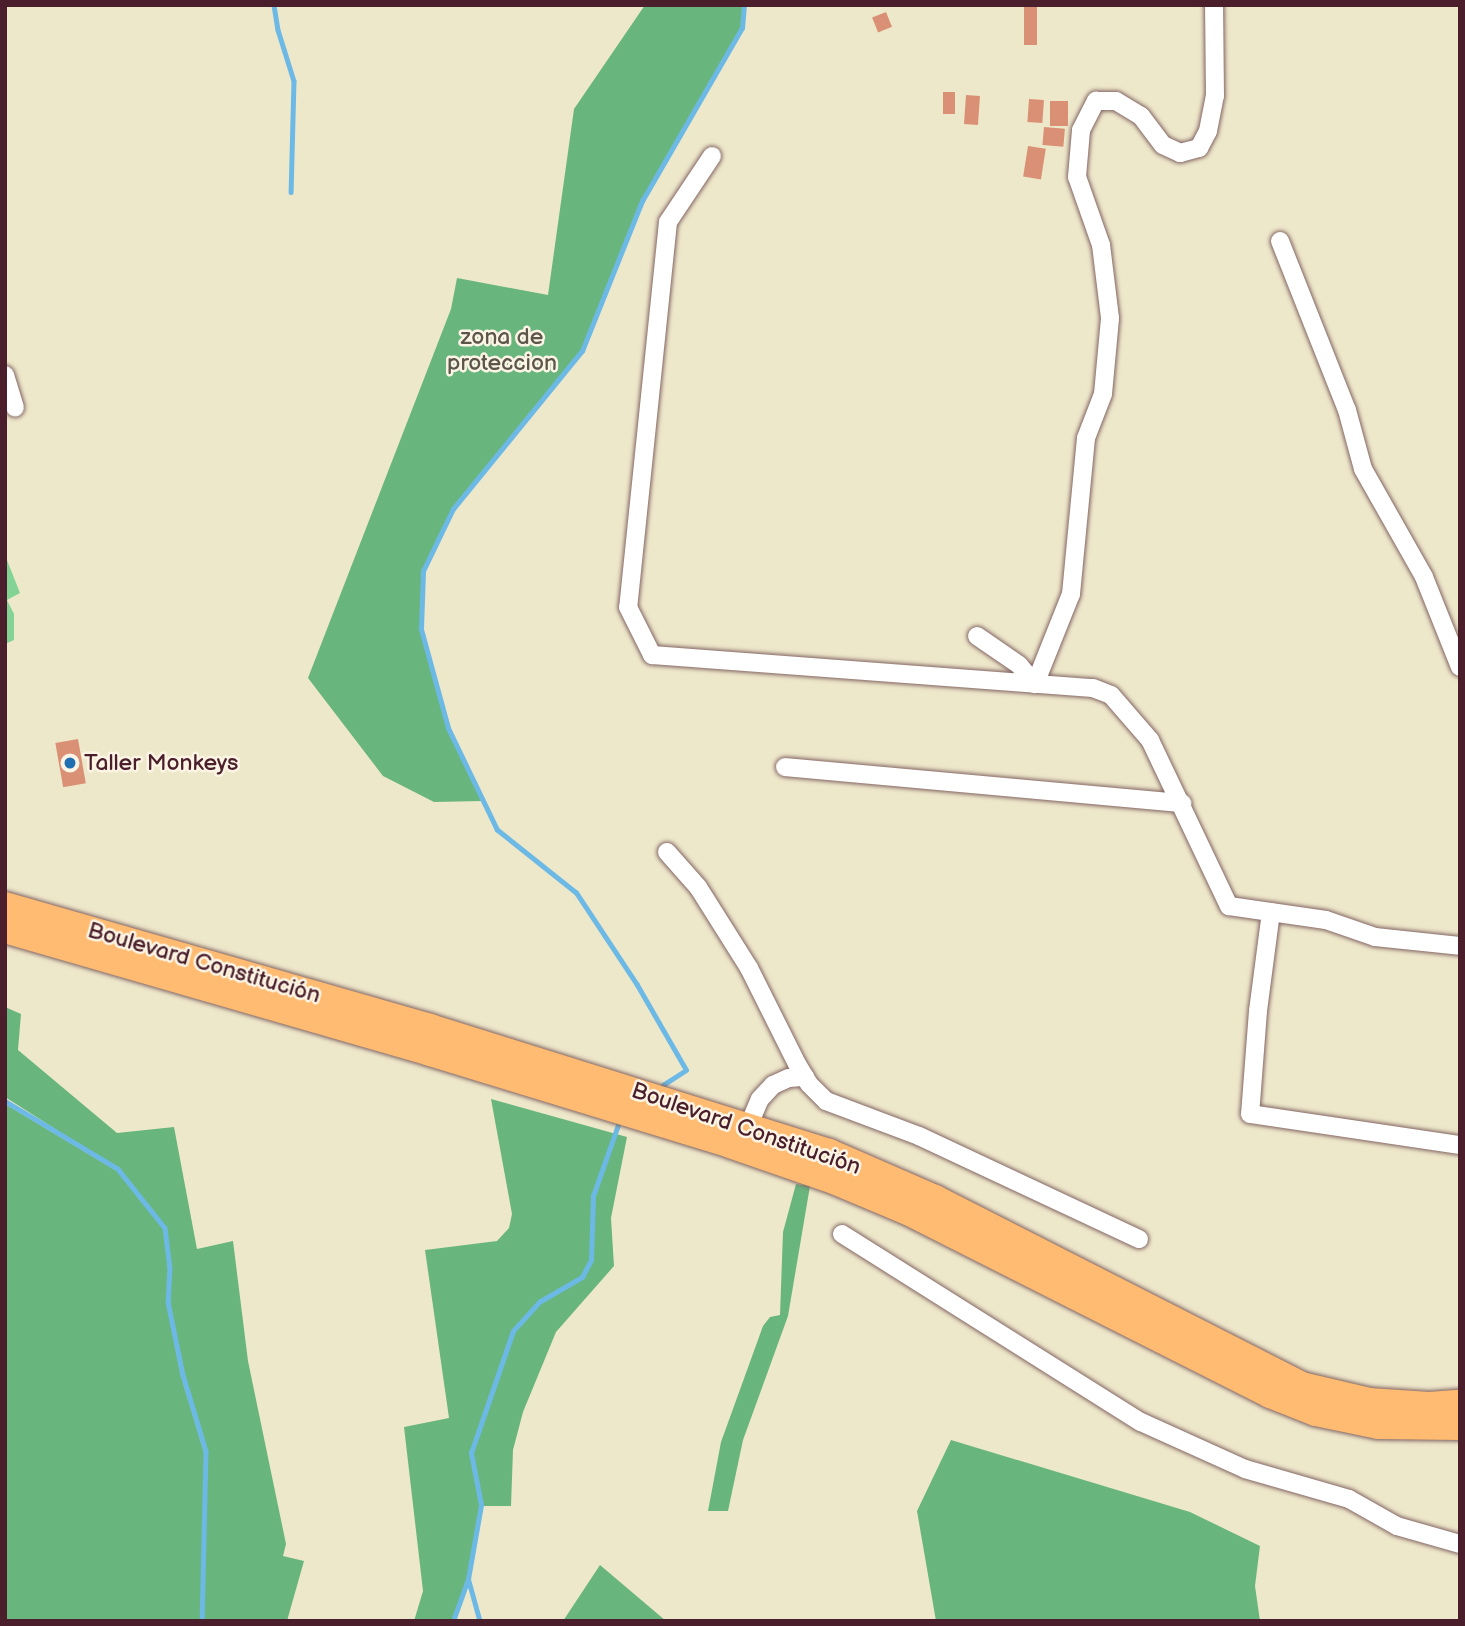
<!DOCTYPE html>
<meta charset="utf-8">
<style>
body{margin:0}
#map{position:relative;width:1465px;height:1626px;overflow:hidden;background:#eee8cb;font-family:"Balsamiq Sans",sans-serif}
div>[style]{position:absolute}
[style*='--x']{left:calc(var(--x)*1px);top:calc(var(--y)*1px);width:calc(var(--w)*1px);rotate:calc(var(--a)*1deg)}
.green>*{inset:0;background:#82d394}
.forest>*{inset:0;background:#69b57e}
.stream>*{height:4.5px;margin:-2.25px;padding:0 2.25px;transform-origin:2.25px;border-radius:2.25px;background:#6db9e6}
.building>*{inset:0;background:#da9074;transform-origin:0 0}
.roads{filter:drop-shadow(0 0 2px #836563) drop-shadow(0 0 2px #836563)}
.minor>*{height:18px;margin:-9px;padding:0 9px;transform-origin:9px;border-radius:9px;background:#fff}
.trunk>*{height:28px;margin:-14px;padding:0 14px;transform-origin:14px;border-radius:14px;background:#ffbb71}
.dots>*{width:19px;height:19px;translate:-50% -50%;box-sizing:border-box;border:4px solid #fcf5e5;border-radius:50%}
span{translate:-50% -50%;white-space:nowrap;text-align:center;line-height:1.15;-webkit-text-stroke:5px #fcf5e5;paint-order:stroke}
.park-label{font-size:23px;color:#5b554a}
.poi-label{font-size:23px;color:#4a1f2b}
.left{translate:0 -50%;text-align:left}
.street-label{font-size:23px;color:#4a1f2b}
.frame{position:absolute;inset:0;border:7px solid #4a1f2b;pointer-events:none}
</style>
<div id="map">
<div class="green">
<div style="clip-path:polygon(5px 555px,20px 593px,7px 600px,14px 614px,14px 640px,5px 644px)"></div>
</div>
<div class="forest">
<div style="clip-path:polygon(645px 5px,744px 5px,742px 28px,642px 201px,582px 351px,453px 509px,423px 571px,421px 629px,448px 728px,483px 801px,434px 802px,383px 776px,308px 678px,451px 309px,457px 278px,548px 295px,574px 109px)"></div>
<div style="clip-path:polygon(evenodd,5px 1007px,21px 1014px,18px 1050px,117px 1133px,174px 1127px,197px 1249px,233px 1241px,248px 1361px,286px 1544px,283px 1556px,304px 1561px,287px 1621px,5px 1621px,5px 1104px,117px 1171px,138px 1195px,118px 1169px,5px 1097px,5px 1007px,174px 1342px,206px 1451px,205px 1456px,181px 1376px,174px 1342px)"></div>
<div style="clip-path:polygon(491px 1099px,627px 1137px,611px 1218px,614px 1266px,556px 1332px,523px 1412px,513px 1450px,511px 1506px,480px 1506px,468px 1579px,453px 1621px,414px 1621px,423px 1591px,404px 1427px,449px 1418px,425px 1250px,497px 1241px,509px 1228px,512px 1214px)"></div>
<div style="clip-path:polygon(796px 1184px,810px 1186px,788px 1316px,743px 1440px,728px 1511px,708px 1511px,721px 1442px,763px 1326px,770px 1317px,780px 1315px,783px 1232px)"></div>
<div style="clip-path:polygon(951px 1440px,1190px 1512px,1260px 1546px,1255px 1586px,1260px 1621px,936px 1621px,917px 1511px)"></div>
<div style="clip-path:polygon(600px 1565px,666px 1621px,563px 1621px)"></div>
</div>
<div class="stream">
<div style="--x:274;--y:5;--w:25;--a:81"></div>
<div style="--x:278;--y:30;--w:53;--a:72.6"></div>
<div style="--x:294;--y:81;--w:111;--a:91.5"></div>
<div style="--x:663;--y:1085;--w:27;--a:-33"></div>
<div style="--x:686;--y:1070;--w:98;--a:-120"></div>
<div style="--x:637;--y:985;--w:110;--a:-123.5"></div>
<div style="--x:576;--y:893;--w:101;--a:-141.4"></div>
<div style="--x:497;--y:830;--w:113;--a:-115.7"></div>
<div style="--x:448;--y:728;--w:103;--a:-105.3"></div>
<div style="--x:421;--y:629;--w:58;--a:-88"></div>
<div style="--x:423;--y:571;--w:69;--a:-64.2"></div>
<div style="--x:453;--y:509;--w:204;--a:-50.8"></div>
<div style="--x:582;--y:351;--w:162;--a:-68.2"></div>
<div style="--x:642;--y:201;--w:200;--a:-60"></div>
<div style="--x:742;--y:28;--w:23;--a:-85"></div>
<div style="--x:5;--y:1101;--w:132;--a:31"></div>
<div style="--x:118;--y:1169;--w:75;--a:51.5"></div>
<div style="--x:165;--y:1228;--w:39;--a:83"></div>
<div style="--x:170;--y:1267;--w:35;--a:93"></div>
<div style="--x:168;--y:1302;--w:75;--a:78.4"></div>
<div style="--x:183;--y:1375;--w:79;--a:73.2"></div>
<div style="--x:206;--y:1451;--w:170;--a:91.3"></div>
<div style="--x:469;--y:1581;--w:41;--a:74.6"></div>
<div style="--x:453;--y:1621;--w:45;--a:-70.3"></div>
<div style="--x:468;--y:1579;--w:75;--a:-80"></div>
<div style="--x:481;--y:1505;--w:53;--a:-100.9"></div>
<div style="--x:471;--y:1453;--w:129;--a:-71"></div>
<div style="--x:513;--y:1331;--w:39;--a:-48"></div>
<div style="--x:539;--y:1302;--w:50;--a:-30.2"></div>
<div style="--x:582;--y:1277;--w:19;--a:-62"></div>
<div style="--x:591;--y:1260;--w:64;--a:-88.2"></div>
<div style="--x:593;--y:1196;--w:78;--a:-70.6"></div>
</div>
<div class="building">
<div style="left:1024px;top:5px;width:13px;height:40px"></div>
<div style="left:886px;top:12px;width:16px;height:15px;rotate:68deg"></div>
<div style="left:943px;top:92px;width:12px;height:22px"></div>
<div style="left:966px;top:95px;width:14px;height:29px;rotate:4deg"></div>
<div style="left:1029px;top:99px;width:15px;height:23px;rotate:4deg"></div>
<div style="left:1050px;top:101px;width:18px;height:25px"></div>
<div style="left:1044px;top:127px;width:21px;height:18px;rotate:5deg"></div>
<div style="left:1028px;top:146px;width:18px;height:31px;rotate:9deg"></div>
<div style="left:78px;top:739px;width:45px;height:23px;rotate:80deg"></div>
</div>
<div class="roads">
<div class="minor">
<div style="--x:712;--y:156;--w:79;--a:123.7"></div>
<div style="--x:668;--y:222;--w:387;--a:95.9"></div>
<div style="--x:628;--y:607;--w:54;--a:63.4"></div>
<div style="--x:652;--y:655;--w:442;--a:4.3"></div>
<div style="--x:1093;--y:688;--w:19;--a:21"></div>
<div style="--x:1111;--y:695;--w:60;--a:49.1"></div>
<div style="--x:1150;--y:740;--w:184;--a:64.6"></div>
<div style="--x:1229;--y:906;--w:98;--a:8.2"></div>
<div style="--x:1326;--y:920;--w:52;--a:19.1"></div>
<div style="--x:1375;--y:937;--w:85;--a:6"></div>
<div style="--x:1280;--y:241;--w:182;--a:68.4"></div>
<div style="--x:1347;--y:410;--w:61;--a:74.8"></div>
<div style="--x:1363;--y:469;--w:124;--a:60.5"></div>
<div style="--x:1424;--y:577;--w:97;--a:68.2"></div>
<div style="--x:5;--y:375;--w:34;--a:73"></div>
<div style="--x:977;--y:636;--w:51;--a:34.6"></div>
<div style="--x:1019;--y:665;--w:25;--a:50"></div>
<div style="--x:1035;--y:684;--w:97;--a:-68.2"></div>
<div style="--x:1071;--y:594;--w:157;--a:-84.5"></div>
<div style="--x:1086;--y:438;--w:47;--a:-68.9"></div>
<div style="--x:1103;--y:394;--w:76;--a:-84.7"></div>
<div style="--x:1110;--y:318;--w:74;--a:-97"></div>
<div style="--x:1101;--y:245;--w:72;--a:-109.4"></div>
<div style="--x:1077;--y:177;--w:47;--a:-85.1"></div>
<div style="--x:1081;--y:130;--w:33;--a:-63"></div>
<div style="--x:1096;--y:101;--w:20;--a:0"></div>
<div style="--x:1116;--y:101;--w:29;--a:31"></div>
<div style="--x:1141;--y:116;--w:36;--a:53"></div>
<div style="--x:1163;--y:145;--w:19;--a:25"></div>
<div style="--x:1180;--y:153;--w:20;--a:-15"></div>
<div style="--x:1199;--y:148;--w:19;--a:-62"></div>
<div style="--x:1208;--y:131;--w:36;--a:-79"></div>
<div style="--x:1215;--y:96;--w:91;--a:-90.6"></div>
<div style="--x:785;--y:767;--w:399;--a:5.2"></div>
<div style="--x:667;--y:852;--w:47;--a:48.5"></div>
<div style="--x:698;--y:887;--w:96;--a:57.8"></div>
<div style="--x:749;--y:968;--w:107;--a:63.4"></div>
<div style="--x:797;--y:1064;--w:23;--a:59"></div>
<div style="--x:809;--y:1084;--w:24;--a:45"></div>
<div style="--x:826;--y:1101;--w:99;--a:20.6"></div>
<div style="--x:919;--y:1136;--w:243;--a:25.1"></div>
<div style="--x:1271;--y:912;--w:100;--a:97.5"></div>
<div style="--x:1258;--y:1011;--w:103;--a:94.4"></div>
<div style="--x:1250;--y:1114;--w:212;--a:8.4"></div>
<div style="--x:748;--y:1127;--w:30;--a:-67"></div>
<div style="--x:760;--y:1099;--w:19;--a:-47"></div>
<div style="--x:773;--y:1085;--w:17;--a:-24"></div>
<div style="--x:789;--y:1078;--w:16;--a:-4"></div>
<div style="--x:842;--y:1234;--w:353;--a:32.2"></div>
<div style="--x:1141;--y:1422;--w:114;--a:24.3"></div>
<div style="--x:1245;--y:1469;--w:108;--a:16.1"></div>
<div style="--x:1349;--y:1499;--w:55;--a:29.4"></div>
<div style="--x:1397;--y:1526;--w:66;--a:15.9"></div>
</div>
<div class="trunk">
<div style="--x:5;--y:906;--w:442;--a:16"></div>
<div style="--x:430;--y:1028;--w:418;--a:17.4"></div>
<div style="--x:829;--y:1153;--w:116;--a:23.5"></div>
<div style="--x:935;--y:1199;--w:412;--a:27"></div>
<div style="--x:1302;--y:1386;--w:69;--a:13.4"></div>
<div style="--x:1369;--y:1402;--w:60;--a:3.8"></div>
<div style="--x:1429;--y:1406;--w:31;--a:-4"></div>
<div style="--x:5;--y:929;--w:442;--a:16.1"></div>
<div style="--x:430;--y:1052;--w:314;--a:17"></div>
<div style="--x:730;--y:1144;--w:110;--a:19.1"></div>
<div style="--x:834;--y:1180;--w:82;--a:22.8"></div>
<div style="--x:910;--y:1212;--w:403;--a:26.8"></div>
<div style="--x:1270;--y:1394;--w:49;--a:21.4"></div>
<div style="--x:1316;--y:1412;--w:64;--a:11.7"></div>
<div style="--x:1379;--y:1425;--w:81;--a:0.7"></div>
</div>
</div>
<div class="dots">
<div style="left:70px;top:763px;background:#1f6fb2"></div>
</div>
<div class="park-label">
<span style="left:502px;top:350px">zona de<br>proteccion</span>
</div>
<div class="poi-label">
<span class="left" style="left:84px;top:763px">Taller Monkeys</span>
</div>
<div class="street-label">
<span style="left:204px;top:963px;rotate:16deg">Boulevard Constitución</span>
<span style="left:746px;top:1129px;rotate:19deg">Boulevard Constitución</span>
</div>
<div class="frame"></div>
</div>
